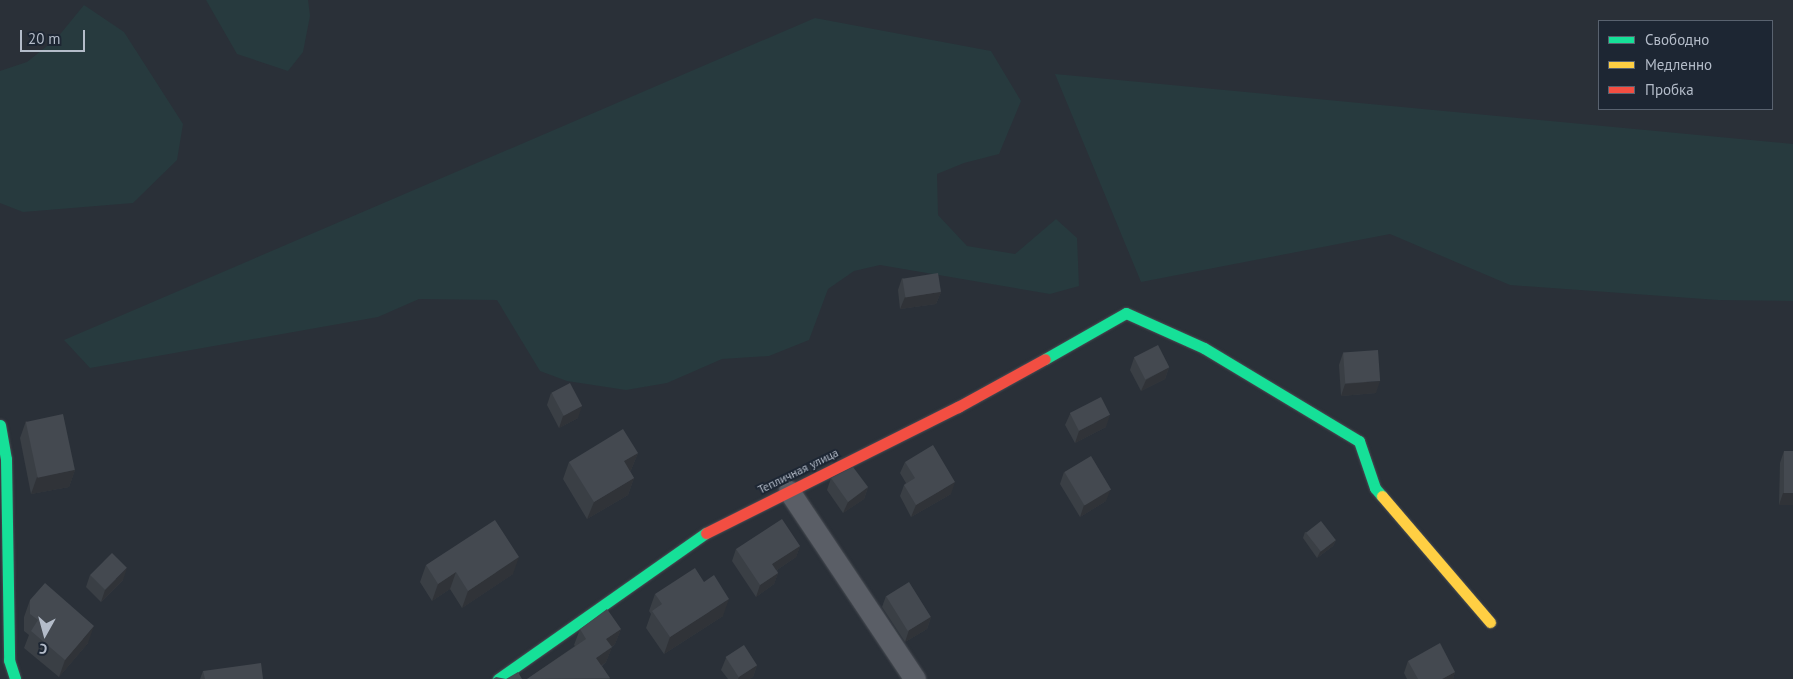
<!DOCTYPE html>
<meta charset="utf-8">
<style>
body{margin:0}
#map{position:relative;width:1793px;height:679px;overflow:hidden;background:#2a3038;font-family:"PT Sans",sans-serif}
div>[style]{position:absolute}
[style*='--x']{left:calc(var(--x)*1px);top:calc(var(--y)*1px);width:calc(var(--w)*1px);rotate:calc(var(--a)*1deg)}
.green>*{inset:0;background:#273a3e}
.roads{filter:drop-shadow(0 0 1px #484c53) drop-shadow(0 0 1px #484c53)}
.street>*{height:21px;margin:-10.5px;padding:0 10.5px;transform-origin:10.5px;border-radius:10.5px;background:#5a5e66}
.fast>*{height:11px;margin:-5.5px;padding:0 5.5px;transform-origin:5.5px;border-radius:5.5px;background:#16e098}
.slow>*{height:11px;margin:-5.5px;padding:0 5.5px;transform-origin:5.5px;border-radius:5.5px;background:#ffcf43}
.jam>*{height:11px;margin:-5.5px;padding:0 5.5px;transform-origin:5.5px;border-radius:5.5px;background:#f24e42}
.wall>*{inset:0;background:#3a3f45}
.shaded-wall>*{inset:0;background:#303338}
.building>*{inset:0;background:#444950;transform-origin:0 0}
span{translate:-50% -50%;white-space:nowrap;text-align:center;line-height:1.15;-webkit-text-stroke:4px #1d2633;paint-order:stroke}
.street-label{font-size:12px;color:#b4bcc9}
.legend{position:absolute;left:1598px;top:20px;width:175px;height:90px;box-sizing:border-box;background:#1d2633;border:1px solid #59626f;margin:0;padding:6px 9px;list-style:none;font-size:15px;color:#b4bcc9}
.legend li{display:flex;align-items:center;gap:10px;height:25px}
.legend b{width:25px;border:1px solid #59626f}
.north{position:absolute;left:20px;top:609px;width:50px;height:50px;-webkit-text-stroke:4px #1d2633;paint-order:stroke;rotate:187deg;font-size:14px;font-weight:700;line-height:20px;text-align:center;color:#b4bcc9}
.north::after{content:'';display:block;margin:auto;width:18px;height:22px;background:#b4bcc9;clip-path:polygon(50% 0,100% 100%,50% 72%,0 100%)}
.scale{position:absolute;left:20px;top:30px;width:65px;height:22px;box-sizing:border-box;border:2px solid #b4bcc9;border-top:0;padding-left:6px;font-size:15px;line-height:18px;white-space:nowrap;color:#b4bcc9;-webkit-text-stroke:4px #1d2633;paint-order:stroke}
</style>
<div id="map">
<div class="green">
<div style="clip-path:polygon(206px 0,308px 0,310px 16px,303px 52px,288px 71px,237px 54px)"></div>
<div style="clip-path:polygon(84px 5px,124px 32px,183px 124px,177px 160px,133px 203px,23px 212px,0 203px,0 71px,27px 62px,57px 38px)"></div>
<div style="clip-path:polygon(815px 18px,991px 51px,1021px 101px,999px 154px,964px 163px,937px 174px,938px 215px,967px 246px,1015px 254px,1056px 219px,1077px 238px,1079px 286px,1050px 294px,880px 265px,854px 271px,828px 289px,809px 340px,769px 356px,722px 359px,667px 383px,626px 390px,567px 381px,540px 371px,497px 300px,419px 299px,378px 317px,90px 368px,64px 340px)"></div>
<div style="clip-path:polygon(1055px 74px,1793px 144px,1793px 301px,1718px 300px,1510px 285px,1390px 234px,1141px 282px)"></div>
</div>
<div class="roads">
<div class="street">
<div style="--x:789;--y:491;--w:226;--a:56.2"></div>
</div>
<div class="fast">
<div style="--x:1045;--y:359;--w:93;--a:-29.6"></div>
<div style="--x:1126;--y:313;--w:85;--a:24.2"></div>
<div style="--x:1204;--y:348;--w:181;--a:31"></div>
<div style="--x:1359;--y:441;--w:50;--a:71.2"></div>
<div style="--x:1375;--y:488;--w:11;--a:49"></div>
<div style="--x:0;--y:425;--w:35;--a:80"></div>
<div style="--x:6;--y:459;--w:201;--a:89.1"></div>
<div style="--x:9;--y:660;--w:20;--a:72"></div>
<div style="--x:498;--y:679;--w:254;--a:-35.1"></div>
</div>
<div class="slow">
<div style="--x:1382;--y:496;--w:166;--a:49.4"></div>
</div>
<div class="jam">
<div style="--x:706;--y:533;--w:282;--a:-26.6"></div>
<div style="--x:958;--y:407;--w:99;--a:-28.9"></div>
</div>
</div>
<div class="wall">
<div style="clip-path:polygon(902px 278px,941px 292px,936px 304px,900px 309px,898px 290px)"></div>
<div style="clip-path:polygon(1343px 353px,1376px 393px,1341px 396px,1339px 365px)"></div>
<div style="clip-path:polygon(1134px 358px,1169px 367px,1165px 379px,1141px 391px,1130px 370px)"></div>
<div style="clip-path:polygon(551px 393px,578px 418px,559px 428px,547px 405px)"></div>
<div style="clip-path:polygon(1070px 414px,1106px 427px,1075px 443px,1065px 425px)"></div>
<div style="clip-path:polygon(26px 421px,75px 470px,69px 487px,31px 494px,20px 438px)"></div>
<div style="clip-path:polygon(1784px 451px,1793px 451px,1793px 505px,1779px 505px,1780px 463px)"></div>
<div style="clip-path:polygon(638px 453px,631px 470px,630px 471px,634px 478px,628px 495px,587px 519px,563px 479px,569px 462px)"></div>
<div style="clip-path:polygon(905px 462px,951px 494px,911px 517px,900px 496px,904px 485px,906px 483px,900px 473px)"></div>
<div style="clip-path:polygon(1064px 472px,1106px 501px,1080px 517px,1060px 484px)"></div>
<div style="clip-path:polygon(831px 478px,868px 487px,864px 499px,843px 513px,827px 490px)"></div>
<div style="clip-path:polygon(1305px 532px,1336px 540px,1333px 546px,1317px 558px,1303px 538px)"></div>
<div style="clip-path:polygon(800px 546px,796px 557px,777px 570px,778px 573px,774px 584px,756px 597px,732px 561px,736px 549px)"></div>
<div style="clip-path:polygon(426px 565px,513px 574px,462px 608px,450px 589px,432px 601px,420px 582px)"></div>
<div style="clip-path:polygon(90px 575px,123px 580px,101px 602px,86px 587px)"></div>
<div style="clip-path:polygon(655px 594px,723px 616px,664px 654px,646px 628px,651px 614px,649px 611px)"></div>
<div style="clip-path:polygon(886px 596px,931px 617px,927px 629px,905px 642px,882px 607px)"></div>
<div style="clip-path:polygon(30px 600px,88px 643px,59px 677px,24px 648px,29px 635px,24px 631px,24px 617px)"></div>
<div style="clip-path:polygon(580px 629px,621px 629px,615px 644px,612px 647px,606px 662px,602px 666px,610px 679px,527px 679px,575px 646px,574px 645px)"></div>
<div style="clip-path:polygon(726px 658px,757px 665px,753px 677px,749px 679px,728px 679px,721px 670px)"></div>
<div style="clip-path:polygon(1408px 661px,1455px 672px,1453px 679px,1407px 679px,1404px 673px)"></div>
<div style="clip-path:polygon(203px 671px,263px 679px,200px 679px)"></div>
</div>
<div class="shaded-wall">
<div style="clip-path:polygon(941px 292px,936px 304px,900px 309px,905px 297px)"></div>
<div style="clip-path:polygon(1169px 367px,1165px 379px,1141px 391px,1146px 380px)"></div>
<div style="clip-path:polygon(1380px 381px,1376px 393px,1341px 396px,1345px 384px)"></div>
<div style="clip-path:polygon(582px 406px,578px 418px,559px 428px,563px 416px)"></div>
<div style="clip-path:polygon(1110px 415px,1106px 427px,1075px 443px,1079px 431px)"></div>
<div style="clip-path:polygon(638px 453px,631px 470px,618px 478px,624px 461px)"></div>
<div style="clip-path:polygon(75px 470px,69px 487px,31px 494px,37px 477px)"></div>
<div style="clip-path:polygon(634px 478px,628px 495px,587px 519px,594px 502px)"></div>
<div style="clip-path:polygon(955px 482px,951px 494px,911px 517px,916px 505px)"></div>
<div style="clip-path:polygon(868px 487px,864px 499px,843px 513px,848px 502px)"></div>
<div style="clip-path:polygon(1111px 489px,1106px 501px,1080px 517px,1084px 505px)"></div>
<div style="clip-path:polygon(1783px 493px,1793px 493px,1793px 505px,1779px 505px)"></div>
<div style="clip-path:polygon(1336px 540px,1333px 546px,1317px 558px,1320px 552px)"></div>
<div style="clip-path:polygon(800px 546px,796px 557px,768px 576px,772px 564px)"></div>
<div style="clip-path:polygon(519px 557px,513px 574px,462px 608px,468px 591px)"></div>
<div style="clip-path:polygon(127px 568px,123px 580px,101px 602px,105px 590px)"></div>
<div style="clip-path:polygon(456px 572px,450px 589px,432px 601px,438px 584px)"></div>
<div style="clip-path:polygon(778px 573px,774px 584px,756px 597px,760px 585px)"></div>
<div style="clip-path:polygon(729px 599px,723px 616px,664px 654px,670px 637px)"></div>
<div style="clip-path:polygon(931px 617px,927px 629px,905px 642px,909px 630px)"></div>
<div style="clip-path:polygon(94px 626px,88px 643px,59px 677px,65px 660px)"></div>
<div style="clip-path:polygon(621px 629px,615px 644px,601px 655px,606px 639px)"></div>
<div style="clip-path:polygon(612px 647px,606px 662px,590px 674px,596px 658px)"></div>
<div style="clip-path:polygon(757px 665px,753px 677px,749px 679px,738px 679px,739px 677px)"></div>
<div style="clip-path:polygon(1455px 672px,1453px 679px,1442px 679px)"></div>
</div>
<div class="building">
<div style="left:938px;top:273px;width:19px;height:36px;rotate:81deg"></div>
<div style="left:1158px;top:345px;width:25px;height:27px;rotate:63deg"></div>
<div style="left:1378px;top:350px;width:31px;height:35px;rotate:86deg"></div>
<div style="left:570px;top:383px;width:26px;height:21px;rotate:62deg"></div>
<div style="left:1101px;top:397px;width:20px;height:35px;rotate:63deg"></div>
<div style="left:63px;top:414px;width:57px;height:38px;rotate:78deg"></div>
<div style="clip-path:polygon(623px 429px,638px 453px,624px 461px,634px 478px,594px 502px,569px 462px)"></div>
<div style="clip-path:polygon(933px 445px,955px 482px,916px 505px,904px 485px,915px 478px,905px 462px)"></div>
<div style="left:1784px;top:451px;width:9px;height:42px"></div>
<div style="left:1091px;top:456px;width:39px;height:31px;rotate:59deg"></div>
<div style="clip-path:polygon(853px 467px,868px 487px,848px 502px,831px 478px)"></div>
<div style="clip-path:polygon(782px 519px,800px 546px,772px 564px,778px 573px,760px 585px,736px 549px)"></div>
<div style="clip-path:polygon(495px 520px,519px 557px,468px 591px,456px 572px,438px 584px,426px 565px)"></div>
<div style="left:1321px;top:521px;width:24px;height:19px;rotate:52deg"></div>
<div style="left:112px;top:553px;width:21px;height:31px;rotate:45deg"></div>
<div style="clip-path:polygon(695px 568px,704px 582px,714px 575px,729px 599px,670px 637px,652px 611px,662px 604px,655px 594px)"></div>
<div style="left:909px;top:582px;width:41px;height:27px;rotate:58deg"></div>
<div style="clip-path:polygon(45px 583px,94px 626px,65px 660px,31px 631px,38px 620px,30px 614px,30px 600px)"></div>
<div style="clip-path:polygon(607px 609px,621px 629px,606px 639px,612px 647px,596px 658px,610px 678px,527px 679px,586px 639px,580px 629px)"></div>
<div style="clip-path:polygon(1440px 643px,1455px 672px,1442px 679px,1418px 679px,1408px 661px)"></div>
<div style="left:744px;top:645px;width:24px;height:22px;rotate:57deg"></div>
<div style="clip-path:polygon(261px 663px,263px 679px,205px 679px,203px 671px)"></div>
<div style="clip-path:polygon(518px 672px,522px 679px,493px 679px,496px 677px,506px 679px)"></div>
</div>
<div class="street-label">
<span style="left:798px;top:471px;rotate:-26deg">Тепличная улица</span>
</div>
<ul class="legend">
<li><b style="height:6px;background:#16e098"></b>Свободно</li>
<li><b style="height:6px;background:#ffcf43"></b>Медленно</li>
<li><b style="height:6px;background:#f24e42"></b>Пробка</li>
</ul>
<div class="north">С</div>
<div class="scale">20 m</div>
</div>
